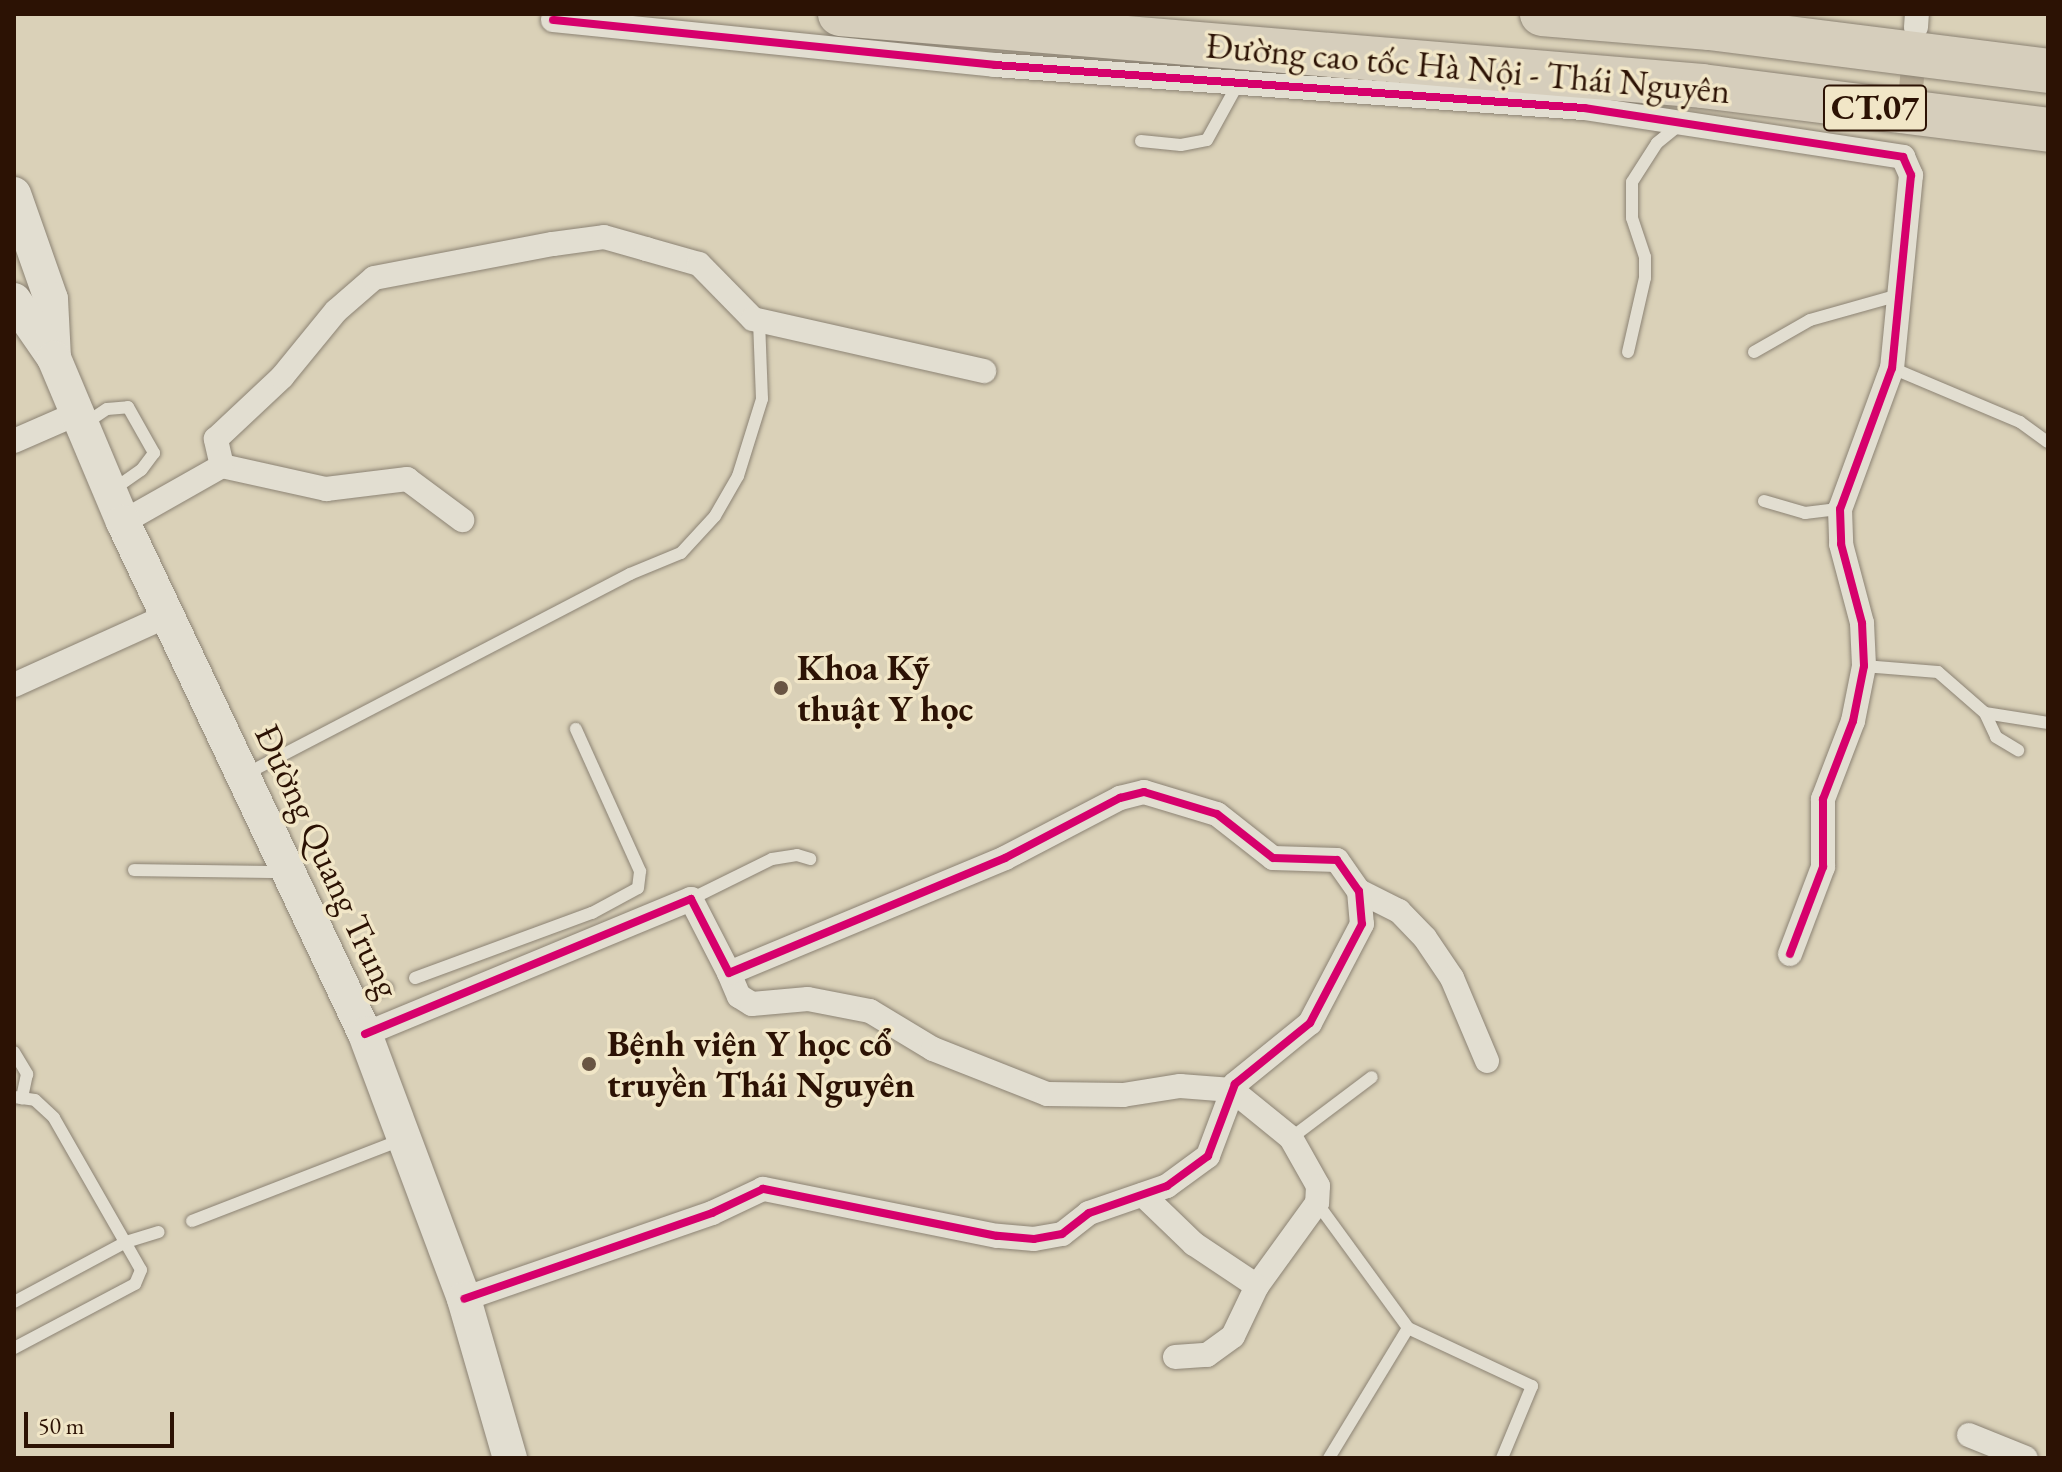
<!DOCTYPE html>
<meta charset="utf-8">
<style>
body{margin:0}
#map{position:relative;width:2062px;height:1472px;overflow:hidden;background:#dad1b8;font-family:"EB Garamond",serif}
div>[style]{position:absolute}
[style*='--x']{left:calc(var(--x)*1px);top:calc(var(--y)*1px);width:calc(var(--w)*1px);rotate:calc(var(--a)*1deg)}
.street-tunnel>*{height:24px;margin-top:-12px;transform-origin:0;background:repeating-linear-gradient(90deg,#b7ab94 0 24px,transparent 0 36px)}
.roads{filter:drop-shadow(0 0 2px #8c8374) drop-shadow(0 0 2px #8c8374)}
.lane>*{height:12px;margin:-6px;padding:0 6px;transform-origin:6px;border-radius:6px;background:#e2ded1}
.street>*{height:24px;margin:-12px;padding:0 12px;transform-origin:12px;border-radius:12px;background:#e2ded1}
.secondary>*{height:34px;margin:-17px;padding:0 17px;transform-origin:17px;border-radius:17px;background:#e2ded1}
.highway>*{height:44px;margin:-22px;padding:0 22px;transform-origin:22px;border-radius:22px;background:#d6cebc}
.cycleway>*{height:8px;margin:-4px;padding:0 4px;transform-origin:4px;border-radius:4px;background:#d6006c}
.dots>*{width:22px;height:22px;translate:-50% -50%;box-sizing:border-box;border:4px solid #f1e6c7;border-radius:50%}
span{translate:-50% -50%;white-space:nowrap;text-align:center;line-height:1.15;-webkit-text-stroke:7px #f1e6c7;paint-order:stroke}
.shield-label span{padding:2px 6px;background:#f1e6c7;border:2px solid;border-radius:6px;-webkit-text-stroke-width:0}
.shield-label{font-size:34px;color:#2c1204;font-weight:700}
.street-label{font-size:36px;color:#2c1204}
.poi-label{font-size:36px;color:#2c1204;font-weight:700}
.left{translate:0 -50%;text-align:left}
.frame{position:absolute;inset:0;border:16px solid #2c1204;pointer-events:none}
.scale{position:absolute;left:24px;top:1412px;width:150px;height:36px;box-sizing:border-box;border:4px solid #2c1204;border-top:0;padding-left:10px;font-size:24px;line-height:28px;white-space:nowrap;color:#2c1204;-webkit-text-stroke:6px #f1e6c7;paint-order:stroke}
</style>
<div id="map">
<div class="street-tunnel">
<div style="--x:1907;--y:134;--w:89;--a:-84.9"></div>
</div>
<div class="roads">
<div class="lane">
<div style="--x:1141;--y:141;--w:40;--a:5.7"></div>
<div style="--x:1181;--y:145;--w:26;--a:-11"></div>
<div style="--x:1207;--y:140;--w:66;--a:-61.1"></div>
<div style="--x:1628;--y:352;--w:76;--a:-77.1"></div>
<div style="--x:1645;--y:278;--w:21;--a:-90"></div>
<div style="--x:1645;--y:257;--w:41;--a:-108.4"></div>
<div style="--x:1632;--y:218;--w:36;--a:-90"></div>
<div style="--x:1632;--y:182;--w:46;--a:-57.3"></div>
<div style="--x:1657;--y:143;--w:32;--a:-39"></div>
<div style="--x:1754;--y:352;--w:64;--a:-29.7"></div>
<div style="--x:1810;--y:320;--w:92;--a:-15.7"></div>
<div style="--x:1892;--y:368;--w:139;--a:22.9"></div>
<div style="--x:2020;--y:422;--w:34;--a:36"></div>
<div style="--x:86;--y:423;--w:25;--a:-34"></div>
<div style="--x:107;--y:409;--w:21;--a:-5"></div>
<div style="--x:128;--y:407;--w:53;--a:60.5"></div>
<div style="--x:154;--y:453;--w:21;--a:127"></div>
<div style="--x:141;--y:470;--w:35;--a:145"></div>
<div style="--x:1764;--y:501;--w:43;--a:16.3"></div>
<div style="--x:1805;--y:513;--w:35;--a:-7"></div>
<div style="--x:1864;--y:666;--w:74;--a:4.6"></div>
<div style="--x:1938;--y:672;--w:62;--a:41.1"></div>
<div style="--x:1985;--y:713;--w:64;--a:9"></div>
<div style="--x:1985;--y:713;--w:26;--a:65"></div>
<div style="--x:1996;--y:737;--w:26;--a:31"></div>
<div style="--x:244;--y:775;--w:435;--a:-27.5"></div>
<div style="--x:630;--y:574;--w:55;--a:-22.4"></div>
<div style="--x:681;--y:553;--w:50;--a:-47.4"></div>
<div style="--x:715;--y:516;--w:46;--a:-60.1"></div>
<div style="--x:738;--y:476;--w:81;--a:-72.7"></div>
<div style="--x:762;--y:399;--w:78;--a:-92.2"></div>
<div style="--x:134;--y:870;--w:149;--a:0.8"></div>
<div style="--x:691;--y:899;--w:90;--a:-26.3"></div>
<div style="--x:772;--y:859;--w:25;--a:-9"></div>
<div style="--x:797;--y:855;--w:14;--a:17"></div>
<div style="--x:415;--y:978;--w:189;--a:-20.2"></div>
<div style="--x:592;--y:913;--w:52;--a:-28.5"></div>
<div style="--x:638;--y:888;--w:17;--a:-83"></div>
<div style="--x:640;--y:871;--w:156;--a:-114.3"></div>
<div style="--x:352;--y:1000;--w:37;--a:-19"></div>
<div style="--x:14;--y:1052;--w:26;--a:59"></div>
<div style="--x:27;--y:1074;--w:25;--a:102"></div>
<div style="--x:14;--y:1097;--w:21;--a:8"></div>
<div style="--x:35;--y:1100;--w:26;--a:43"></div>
<div style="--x:54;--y:1118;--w:175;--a:60.2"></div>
<div style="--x:141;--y:1270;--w:15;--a:113"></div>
<div style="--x:135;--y:1284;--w:137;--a:152.1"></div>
<div style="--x:1291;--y:1138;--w:101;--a:-37"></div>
<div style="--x:1317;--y:1203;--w:155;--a:53.9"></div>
<div style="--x:1408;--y:1328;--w:137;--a:25.1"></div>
<div style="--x:1532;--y:1386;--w:78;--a:112.6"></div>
<div style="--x:192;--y:1221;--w:226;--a:-21.2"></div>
<div style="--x:14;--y:1302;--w:127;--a:-28.2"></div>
<div style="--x:126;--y:1242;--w:34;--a:-17"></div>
<div style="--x:1329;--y:1458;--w:152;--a:-58.7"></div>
</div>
<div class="street">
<div style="--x:553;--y:20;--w:444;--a:5.8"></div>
<div style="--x:995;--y:65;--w:591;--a:4.18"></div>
<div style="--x:1584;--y:108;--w:323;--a:8.7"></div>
<div style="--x:1903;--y:157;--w:20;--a:66"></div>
<div style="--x:1911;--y:175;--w:194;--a:95.6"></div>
<div style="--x:1892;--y:368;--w:150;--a:110.2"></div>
<div style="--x:1840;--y:509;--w:35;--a:88"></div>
<div style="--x:1841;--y:544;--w:82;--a:75.1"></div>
<div style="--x:1862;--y:623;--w:43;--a:87.3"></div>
<div style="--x:1864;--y:666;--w:56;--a:101.3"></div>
<div style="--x:1853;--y:721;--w:84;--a:111"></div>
<div style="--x:1823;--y:799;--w:68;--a:90"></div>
<div style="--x:1823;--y:867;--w:93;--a:110.8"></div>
<div style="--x:1916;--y:27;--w:13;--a:-86"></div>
<div style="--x:14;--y:441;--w:70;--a:-23.6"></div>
<div style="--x:222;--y:466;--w:107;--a:12.5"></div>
<div style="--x:326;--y:489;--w:82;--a:-7"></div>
<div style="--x:407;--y:479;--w:69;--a:36.7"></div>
<div style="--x:123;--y:522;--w:114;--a:-29.5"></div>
<div style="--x:222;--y:466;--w:28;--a:-103"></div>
<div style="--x:216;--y:439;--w:91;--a:-43.2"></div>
<div style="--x:282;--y:377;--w:85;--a:-50.7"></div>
<div style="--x:336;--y:311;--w:50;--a:-41"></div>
<div style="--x:374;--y:278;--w:182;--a:-10.8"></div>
<div style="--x:553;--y:244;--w:51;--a:-7.8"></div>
<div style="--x:604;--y:237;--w:44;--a:15.9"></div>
<div style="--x:646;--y:249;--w:55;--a:15.8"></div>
<div style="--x:699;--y:264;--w:77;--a:45.5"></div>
<div style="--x:753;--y:319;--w:237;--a:12.7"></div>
<div style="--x:14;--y:685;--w:168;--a:-24.3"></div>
<div style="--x:1359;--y:891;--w:45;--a:26.6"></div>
<div style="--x:1399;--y:911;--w:37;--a:46"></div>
<div style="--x:1425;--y:938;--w:48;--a:56"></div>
<div style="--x:1452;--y:978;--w:90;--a:67.1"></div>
<div style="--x:729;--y:973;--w:25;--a:67"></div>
<div style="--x:739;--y:996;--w:15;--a:32"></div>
<div style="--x:752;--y:1004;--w:56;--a:-5.1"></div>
<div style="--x:808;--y:999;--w:63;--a:11"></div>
<div style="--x:870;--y:1011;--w:74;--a:31.1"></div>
<div style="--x:933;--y:1049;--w:123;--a:21.5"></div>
<div style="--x:1047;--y:1094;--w:76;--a:0.8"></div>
<div style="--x:1123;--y:1095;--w:58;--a:-9"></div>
<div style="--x:1180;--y:1086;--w:52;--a:4.4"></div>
<div style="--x:1232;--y:1090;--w:76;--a:39.1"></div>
<div style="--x:1291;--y:1138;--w:55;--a:60.6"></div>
<div style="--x:1318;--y:1186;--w:17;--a:93"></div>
<div style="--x:1317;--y:1203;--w:102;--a:125.9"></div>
<div style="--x:1257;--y:1286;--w:76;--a:-146.3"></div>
<div style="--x:1194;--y:1244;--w:71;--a:-136.1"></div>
<div style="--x:365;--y:1034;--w:353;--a:-22.5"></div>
<div style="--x:691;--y:899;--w:83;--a:62.8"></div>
<div style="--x:729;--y:973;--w:299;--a:-22.6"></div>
<div style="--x:1005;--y:858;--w:130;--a:-27.6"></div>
<div style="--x:1120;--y:798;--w:25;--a:-14"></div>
<div style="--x:1144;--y:792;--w:76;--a:16.8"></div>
<div style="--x:1217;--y:814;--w:71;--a:38.2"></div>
<div style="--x:1273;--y:858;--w:64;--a:1.8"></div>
<div style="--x:1337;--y:860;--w:38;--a:55"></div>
<div style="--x:1359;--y:891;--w:33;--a:85"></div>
<div style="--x:1362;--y:924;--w:112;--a:117.7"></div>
<div style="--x:1310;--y:1023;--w:97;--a:140.9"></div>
<div style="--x:1235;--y:1084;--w:77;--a:110.6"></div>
<div style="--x:1208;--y:1156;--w:51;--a:143.8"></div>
<div style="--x:1167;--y:1186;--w:83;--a:160.9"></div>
<div style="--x:1089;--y:1213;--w:34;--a:142"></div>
<div style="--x:1062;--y:1234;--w:28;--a:170"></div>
<div style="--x:1034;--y:1239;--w:37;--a:-175"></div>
<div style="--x:997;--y:1236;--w:239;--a:-168.6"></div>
<div style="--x:763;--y:1189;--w:56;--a:154.8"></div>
<div style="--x:712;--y:1213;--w:262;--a:160.9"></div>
<div style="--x:1175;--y:1357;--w:32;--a:-4"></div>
<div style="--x:1207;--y:1355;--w:32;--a:-36"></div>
<div style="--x:1233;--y:1336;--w:55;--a:-64.4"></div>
<div style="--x:1969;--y:1435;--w:61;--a:22"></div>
</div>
<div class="secondary">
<div style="--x:14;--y:194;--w:111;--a:70.6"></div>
<div style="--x:51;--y:299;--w:59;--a:87.1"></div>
<div style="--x:14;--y:300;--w:70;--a:55.4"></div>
<div style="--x:54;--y:358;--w:178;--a:67.2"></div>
<div style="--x:123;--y:522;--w:566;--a:64.7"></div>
<div style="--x:365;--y:1034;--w:283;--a:69.5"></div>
<div style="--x:464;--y:1299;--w:166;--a:73.9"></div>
</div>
<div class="highway">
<div style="--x:840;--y:14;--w:865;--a:4.77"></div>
<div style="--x:1702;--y:86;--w:349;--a:7.2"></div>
<div style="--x:1542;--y:14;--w:168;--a:4.8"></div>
<div style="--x:1709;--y:28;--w:342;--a:7.2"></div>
</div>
</div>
<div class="cycleway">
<div style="--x:553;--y:20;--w:444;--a:5.8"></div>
<div style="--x:995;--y:65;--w:591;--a:4.18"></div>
<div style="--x:1584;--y:108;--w:323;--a:8.7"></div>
<div style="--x:1903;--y:157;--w:20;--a:66"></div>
<div style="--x:1911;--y:175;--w:194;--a:95.6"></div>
<div style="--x:1892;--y:368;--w:150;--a:110.2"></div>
<div style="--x:1840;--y:509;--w:35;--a:88"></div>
<div style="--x:1841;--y:544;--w:82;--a:75.1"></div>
<div style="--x:1862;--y:623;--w:43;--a:87.3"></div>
<div style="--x:1864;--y:666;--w:56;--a:101.3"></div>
<div style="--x:1853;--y:721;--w:84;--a:111"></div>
<div style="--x:1823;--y:799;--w:68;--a:90"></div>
<div style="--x:1823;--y:867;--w:93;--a:110.8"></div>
<div style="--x:365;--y:1034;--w:353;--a:-22.5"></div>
<div style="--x:691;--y:899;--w:83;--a:62.8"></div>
<div style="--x:729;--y:973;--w:299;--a:-22.6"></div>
<div style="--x:1005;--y:858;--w:130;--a:-27.6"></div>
<div style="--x:1120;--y:798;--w:25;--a:-14"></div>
<div style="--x:1144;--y:792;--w:76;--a:16.8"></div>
<div style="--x:1217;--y:814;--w:71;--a:38.2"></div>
<div style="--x:1273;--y:858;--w:64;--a:1.8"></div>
<div style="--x:1337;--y:860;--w:38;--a:55"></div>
<div style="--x:1359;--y:891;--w:33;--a:85"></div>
<div style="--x:1362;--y:924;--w:112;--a:117.7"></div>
<div style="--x:1310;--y:1023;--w:97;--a:140.9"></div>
<div style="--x:1235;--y:1084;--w:77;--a:110.6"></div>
<div style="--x:1208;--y:1156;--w:51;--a:143.8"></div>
<div style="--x:1167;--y:1186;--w:83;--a:160.9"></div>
<div style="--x:1089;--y:1213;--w:34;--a:142"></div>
<div style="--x:1062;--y:1234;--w:28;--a:170"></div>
<div style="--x:1034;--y:1239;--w:37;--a:-175"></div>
<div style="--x:997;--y:1236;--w:239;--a:-168.6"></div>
<div style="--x:763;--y:1189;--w:56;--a:154.8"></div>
<div style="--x:712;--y:1213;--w:262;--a:160.9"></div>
</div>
<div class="dots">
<div style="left:781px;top:688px;background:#695543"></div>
<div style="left:589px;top:1064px;background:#695543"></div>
</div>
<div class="shield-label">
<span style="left:1875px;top:108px">CT.07</span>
</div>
<div class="street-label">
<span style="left:1468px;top:68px;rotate:5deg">Đường cao tốc Hà Nội - Thái Nguyên</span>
<span style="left:328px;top:861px;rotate:65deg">Đường Quang Trung</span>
</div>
<div class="poi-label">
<span class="left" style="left:797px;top:688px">Khoa Kỹ<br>thuật Y học</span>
<span class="left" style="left:607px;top:1064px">Bệnh viện Y học cổ<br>truyền Thái Nguyên</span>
</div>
<div class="frame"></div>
<div class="scale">50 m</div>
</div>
